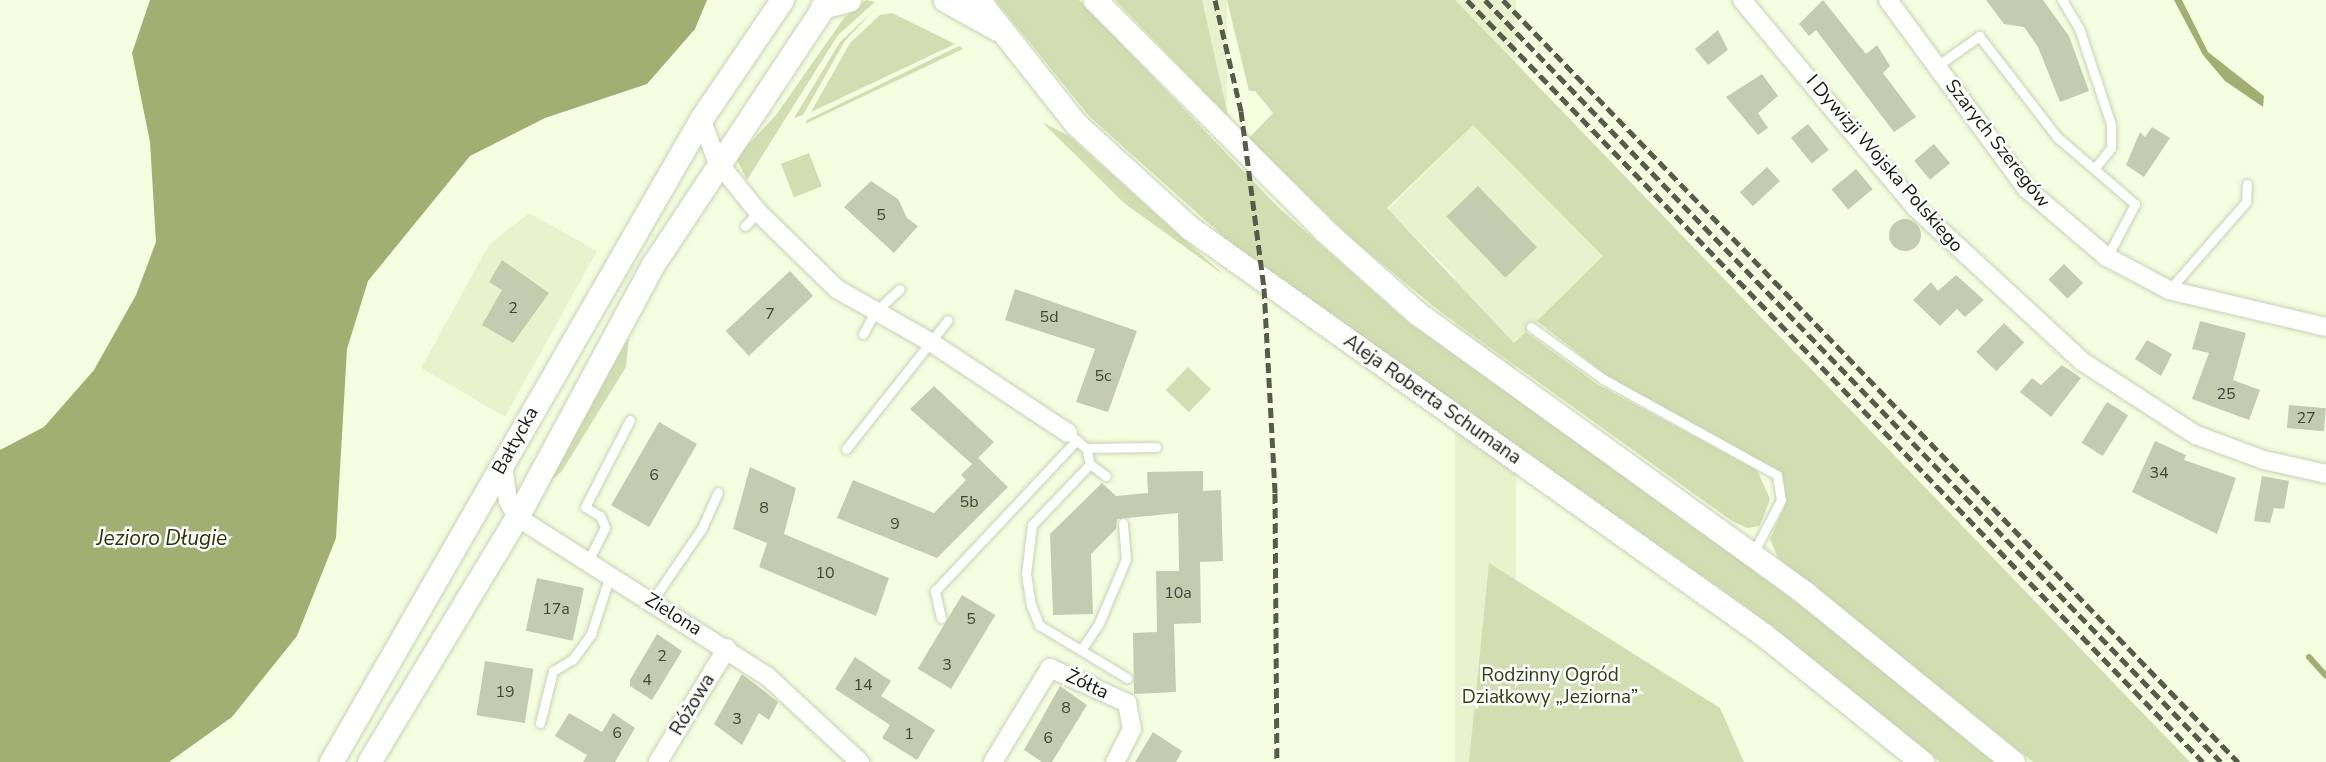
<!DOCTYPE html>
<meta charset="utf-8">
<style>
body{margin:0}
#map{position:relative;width:2326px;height:762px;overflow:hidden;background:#f6fee1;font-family:"Nunito Sans",sans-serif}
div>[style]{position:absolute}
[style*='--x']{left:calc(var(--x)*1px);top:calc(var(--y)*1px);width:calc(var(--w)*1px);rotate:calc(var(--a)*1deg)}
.built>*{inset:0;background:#e8f2cd;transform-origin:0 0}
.green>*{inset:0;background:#d2deb1;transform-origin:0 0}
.water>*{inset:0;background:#a1af72}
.stream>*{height:6px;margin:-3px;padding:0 3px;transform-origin:3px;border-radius:3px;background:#a1af72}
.building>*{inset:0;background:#c4ccaf;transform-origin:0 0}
.round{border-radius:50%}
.roads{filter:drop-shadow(0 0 2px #c9d1b4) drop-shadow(0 0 2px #c9d1b4)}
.lane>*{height:9px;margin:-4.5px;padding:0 4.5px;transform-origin:4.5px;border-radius:4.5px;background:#fff}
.street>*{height:18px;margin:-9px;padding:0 9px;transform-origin:9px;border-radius:9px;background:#fff}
.secondary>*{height:23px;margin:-11.5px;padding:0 11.5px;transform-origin:11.5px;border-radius:11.5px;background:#fff}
.rail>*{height:5px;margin-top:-2.5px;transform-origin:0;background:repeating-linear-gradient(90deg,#575b4b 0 10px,transparent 0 15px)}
span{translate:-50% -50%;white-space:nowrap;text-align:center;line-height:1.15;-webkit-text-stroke:5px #fff;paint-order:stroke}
.number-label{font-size:16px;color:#424636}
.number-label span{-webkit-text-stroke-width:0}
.street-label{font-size:19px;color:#16190e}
.park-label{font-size:19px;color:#363f10}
.water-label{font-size:21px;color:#2d3505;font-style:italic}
</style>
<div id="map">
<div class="built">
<div style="left:1202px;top:0;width:25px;height:116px"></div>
<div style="left:1455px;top:0;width:61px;height:1059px"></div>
<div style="left:1473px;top:125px;width:185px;height:120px;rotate:45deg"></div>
<div style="clip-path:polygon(529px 213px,597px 251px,505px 417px,421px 368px,489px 245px)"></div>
</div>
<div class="green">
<div style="clip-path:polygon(866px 0,875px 2px,838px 35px,747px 180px,736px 158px,776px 115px,844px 18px)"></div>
<div style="clip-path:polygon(995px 0,1079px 0,1279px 208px,1408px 322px,1716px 542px,1939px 710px,1998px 762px,1940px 762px,1749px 609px,1233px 245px,1090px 117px)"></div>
<div style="clip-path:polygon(1116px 0,1202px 0,1228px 116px,1116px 1px)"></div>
<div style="clip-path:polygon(1227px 0,1455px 0,2190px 762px,2033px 762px,1778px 558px,1770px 539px,1787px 500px,1775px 470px,1606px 375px,1537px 321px,1603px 256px,1473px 125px,1387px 208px,1514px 343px,1526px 332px,1597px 384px,1757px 470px,1770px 499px,1760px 526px,1747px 528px,1732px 521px,1438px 310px,1352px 239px,1249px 138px,1273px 113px,1255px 91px,1249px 91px)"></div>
<div style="clip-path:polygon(875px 9px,845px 41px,803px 115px,794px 118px,840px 42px)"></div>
<div style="clip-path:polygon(892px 13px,955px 44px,811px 112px,850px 43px,880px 15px)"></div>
<div style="clip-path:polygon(959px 46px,963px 49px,805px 124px,807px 120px)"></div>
<div style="clip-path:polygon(1042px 122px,1069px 136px,1225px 276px,1124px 203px)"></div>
<div style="left:809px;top:153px;width:36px;height:30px;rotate:69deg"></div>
<div style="clip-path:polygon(629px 337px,626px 367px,562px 471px,547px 484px)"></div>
<div style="left:1188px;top:367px;width:32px;height:32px;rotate:44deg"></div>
<div style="clip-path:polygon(1489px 563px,1720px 708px,1744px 762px,1469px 762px)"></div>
</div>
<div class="water">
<div style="clip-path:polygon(150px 0,707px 0,695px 29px,647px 84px,545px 118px,470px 156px,368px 281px,347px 349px,336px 538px,297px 636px,232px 717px,169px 762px,0 762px,0 450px,44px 427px,94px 370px,136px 295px,156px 242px,150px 142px,132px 53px)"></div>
<div style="clip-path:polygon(2174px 0,2182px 0,2208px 52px,2264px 96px,2263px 107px,2225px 81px,2203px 55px)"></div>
</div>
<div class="stream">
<div style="--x:2309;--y:657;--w:25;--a:48"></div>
</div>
<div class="building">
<div style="clip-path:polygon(1823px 0,1866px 54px,1877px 45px,1890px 66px,1883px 73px,1916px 117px,1894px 132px,1816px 30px,1809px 36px,1799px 24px)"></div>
<div style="clip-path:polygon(1986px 0,2043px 0,2069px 36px,2089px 91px,2060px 102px,2038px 47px,2024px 27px,2004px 24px)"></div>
<div style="clip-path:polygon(1718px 30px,1728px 50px,1708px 65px,1695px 49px)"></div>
<div style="clip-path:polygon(1762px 74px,1778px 96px,1758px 113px,1768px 128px,1758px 135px,1726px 97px)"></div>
<div style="left:1808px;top:124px;width:33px;height:22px;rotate:51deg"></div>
<div style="clip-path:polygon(2152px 127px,2170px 138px,2144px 177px,2126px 165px,2140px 132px,2145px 137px)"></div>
<div style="left:1934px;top:144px;width:25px;height:26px;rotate:50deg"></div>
<div style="left:1767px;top:167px;width:19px;height:37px;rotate:47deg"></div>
<div style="left:1856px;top:169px;width:26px;height:32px;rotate:50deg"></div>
<div style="clip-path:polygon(871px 181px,898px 199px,907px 218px,918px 226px,894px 253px,844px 207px)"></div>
<div style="left:1478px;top:186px;width:85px;height:44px;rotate:46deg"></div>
<div class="round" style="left:1889px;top:219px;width:32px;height:32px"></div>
<div style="clip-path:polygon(502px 260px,549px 293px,513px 343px,482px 325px,502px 290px,489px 282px)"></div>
<div style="left:2064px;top:264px;width:27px;height:22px;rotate:45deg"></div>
<div style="left:790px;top:271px;width:34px;height:88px;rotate:47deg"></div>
<div style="clip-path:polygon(1956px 275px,1984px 300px,1965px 317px,1957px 309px,1940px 326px,1913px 300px,1931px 282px,1938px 291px)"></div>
<div style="clip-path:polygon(1015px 289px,1137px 331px,1108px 412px,1076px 402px,1095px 349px,1005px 320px)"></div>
<div style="clip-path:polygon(2200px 321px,2246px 333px,2233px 380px,2260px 390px,2249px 420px,2192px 399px,2209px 353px,2192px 349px)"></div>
<div style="left:2004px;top:323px;width:28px;height:40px;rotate:44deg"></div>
<div style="clip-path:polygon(2147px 340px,2172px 354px,2161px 376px,2135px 359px)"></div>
<div style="clip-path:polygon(2062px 365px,2081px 378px,2051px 417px,2020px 392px,2032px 378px,2041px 385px)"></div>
<div style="clip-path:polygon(934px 386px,994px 442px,978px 458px,1008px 487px,937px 558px,837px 518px,853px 480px,934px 513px,966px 480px,961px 475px,972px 464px,910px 409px)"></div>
<div style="left:2107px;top:402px;width:25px;height:48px;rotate:32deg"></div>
<div style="left:2289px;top:405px;width:37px;height:23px;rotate:5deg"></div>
<div style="left:659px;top:422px;width:44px;height:96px;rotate:30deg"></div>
<div style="clip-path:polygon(2155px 441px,2186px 455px,2184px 460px,2236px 478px,2217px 534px,2132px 492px)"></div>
<div style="clip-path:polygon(750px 467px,796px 488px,784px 534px,889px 578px,876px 616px,759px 567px,767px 543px,733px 529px)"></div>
<div style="clip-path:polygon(1203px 471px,1203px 491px,1221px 490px,1223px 561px,1200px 562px,1201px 623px,1174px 624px,1176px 692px,1134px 694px,1133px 633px,1157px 632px,1156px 571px,1179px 571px,1178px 513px,1117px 519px,1116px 529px,1091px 554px,1093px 614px,1053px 615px,1050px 534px,1102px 483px,1116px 496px,1148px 493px,1147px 472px)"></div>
<div style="clip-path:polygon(2262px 476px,2289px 481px,2284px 509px,2274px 508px,2270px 523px,2254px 521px)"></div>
<div style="left:537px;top:578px;width:48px;height:54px;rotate:12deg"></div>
<div style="left:962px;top:595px;width:39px;height:86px;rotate:31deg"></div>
<div style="clip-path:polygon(657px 634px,682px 651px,652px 700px,630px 686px,630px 680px)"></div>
<div style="clip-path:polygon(855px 657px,891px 681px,881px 696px,935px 730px,917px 760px,882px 738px,890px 725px,835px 689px)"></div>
<div style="left:485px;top:661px;width:49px;height:55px;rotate:9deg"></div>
<div style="clip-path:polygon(742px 674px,778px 702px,769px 720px,759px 713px,742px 745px,714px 724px)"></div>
<div style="clip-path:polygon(1060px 686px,1087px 705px,1052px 762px,1042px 762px,1024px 750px)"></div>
<div style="clip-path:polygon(569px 713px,602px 732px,613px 713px,635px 728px,615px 762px,583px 762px,587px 755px,555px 736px)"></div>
<div style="clip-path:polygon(1153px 732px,1182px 751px,1176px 762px,1135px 762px)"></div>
</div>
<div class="roads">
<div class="lane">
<div style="--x:2062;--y:0;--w:33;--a:59"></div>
<div style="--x:2079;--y:28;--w:101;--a:71.6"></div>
<div style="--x:2111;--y:124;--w:24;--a:90"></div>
<div style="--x:2111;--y:148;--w:27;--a:129"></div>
<div style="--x:1937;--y:66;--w:52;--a:-35.5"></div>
<div style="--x:1979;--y:36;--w:128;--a:52.3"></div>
<div style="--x:2057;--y:137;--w:103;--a:40.7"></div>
<div style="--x:2135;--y:204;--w:60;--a:117.8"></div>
<div style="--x:745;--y:226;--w:19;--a:-47"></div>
<div style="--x:2169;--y:290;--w:117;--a:-48.8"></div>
<div style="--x:2246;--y:202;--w:18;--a:-87"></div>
<div style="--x:1531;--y:327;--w:89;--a:35.8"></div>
<div style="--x:1603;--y:379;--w:199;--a:28.9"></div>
<div style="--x:1777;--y:475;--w:25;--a:81"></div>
<div style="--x:1781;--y:500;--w:60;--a:117.8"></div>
<div style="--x:863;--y:334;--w:24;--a:-62"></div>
<div style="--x:874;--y:313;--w:35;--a:-43"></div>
<div style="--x:1068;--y:433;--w:23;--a:40"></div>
<div style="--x:1086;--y:448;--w:16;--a:76"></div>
<div style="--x:1090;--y:464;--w:84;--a:133.6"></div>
<div style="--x:1032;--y:525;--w:49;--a:97"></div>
<div style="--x:1026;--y:574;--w:31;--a:81"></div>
<div style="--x:1031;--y:605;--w:22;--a:68"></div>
<div style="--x:1039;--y:625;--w:103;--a:31.1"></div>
<div style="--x:1086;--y:448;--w:70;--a:-0.8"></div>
<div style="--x:846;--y:449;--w:164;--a:-51.7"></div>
<div style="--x:1090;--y:464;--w:20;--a:37"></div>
<div style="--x:588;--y:561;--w:38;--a:-63"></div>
<div style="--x:605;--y:527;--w:12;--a:-114"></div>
<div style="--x:600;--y:516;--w:17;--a:-149"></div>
<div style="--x:585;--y:507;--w:98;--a:-62.7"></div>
<div style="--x:652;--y:601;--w:88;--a:-55.6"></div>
<div style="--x:702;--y:528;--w:39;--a:-66"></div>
<div style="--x:941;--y:618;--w:28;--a:-103"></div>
<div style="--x:935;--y:591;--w:207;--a:-46.8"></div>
<div style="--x:1081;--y:650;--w:32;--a:-56"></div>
<div style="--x:1099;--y:623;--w:69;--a:-67.1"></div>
<div style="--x:1126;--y:559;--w:36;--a:-95"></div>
<div style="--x:540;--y:723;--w:54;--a:-76"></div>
<div style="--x:553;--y:671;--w:23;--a:-31"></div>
<div style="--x:573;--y:659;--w:31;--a:-54"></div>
<div style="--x:591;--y:634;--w:62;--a:-72.1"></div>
</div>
<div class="street">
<div style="--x:1742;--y:0;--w:271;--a:50.1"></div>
<div style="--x:1916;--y:208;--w:227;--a:42.7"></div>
<div style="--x:2083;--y:362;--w:135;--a:32.9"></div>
<div style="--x:2196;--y:435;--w:72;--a:20.2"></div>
<div style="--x:2264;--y:460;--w:64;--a:12.7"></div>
<div style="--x:1888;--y:0;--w:235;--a:53.7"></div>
<div style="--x:2027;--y:189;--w:105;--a:40.4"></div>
<div style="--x:2107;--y:257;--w:70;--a:28"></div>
<div style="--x:2169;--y:290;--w:161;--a:13.3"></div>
<div style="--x:701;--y:119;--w:45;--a:69.1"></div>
<div style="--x:717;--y:161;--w:65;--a:51.2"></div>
<div style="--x:758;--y:212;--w:110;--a:44.3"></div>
<div style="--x:837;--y:289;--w:109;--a:29.6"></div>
<div style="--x:932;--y:343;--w:163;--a:33.5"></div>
<div style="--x:503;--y:465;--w:36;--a:82"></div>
<div style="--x:508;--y:501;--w:18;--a:61"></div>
<div style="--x:517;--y:517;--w:296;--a:32.5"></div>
<div style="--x:767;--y:676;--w:127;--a:42.8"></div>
<div style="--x:658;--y:762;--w:133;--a:-58.8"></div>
<div style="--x:993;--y:762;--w:110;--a:-58.8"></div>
<div style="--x:1050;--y:668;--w:85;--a:24.4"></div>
<div style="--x:1127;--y:703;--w:26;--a:79"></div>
<div style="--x:1132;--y:729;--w:37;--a:117"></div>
</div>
<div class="secondary">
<div style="--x:945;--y:0;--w:60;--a:29.1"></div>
<div style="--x:978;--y:0;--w:158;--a:51.7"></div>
<div style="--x:1076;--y:124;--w:154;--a:42.4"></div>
<div style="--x:1190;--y:228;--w:704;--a:35.34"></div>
<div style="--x:1764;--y:635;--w:203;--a:38.8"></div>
<div style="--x:1095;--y:0;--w:325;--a:45.1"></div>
<div style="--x:1324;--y:230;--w:125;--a:41.7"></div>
<div style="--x:1417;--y:313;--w:480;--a:35.8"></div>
<div style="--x:1806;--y:594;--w:267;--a:39.1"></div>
<div style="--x:822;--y:7;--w:28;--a:-15"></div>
<div style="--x:331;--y:762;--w:742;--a:-60.08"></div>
<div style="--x:701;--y:119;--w:144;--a:-55.8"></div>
<div style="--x:369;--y:762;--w:286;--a:-58.9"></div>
<div style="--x:517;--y:517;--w:285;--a:-61.7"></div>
<div style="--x:652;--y:266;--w:319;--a:-56.5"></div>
</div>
</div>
<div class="rail">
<div style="--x:1215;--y:0;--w:114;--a:76.8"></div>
<div style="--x:1241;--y:111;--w:178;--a:82.6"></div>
<div style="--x:1264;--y:288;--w:205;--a:86.9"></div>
<div style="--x:1275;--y:493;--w:269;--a:89.6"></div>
<div style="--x:1467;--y:0;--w:1059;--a:45.99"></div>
<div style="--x:1485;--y:0;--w:1059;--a:45.99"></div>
<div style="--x:1503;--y:0;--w:1059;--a:46.03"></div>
</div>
<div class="number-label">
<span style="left:881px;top:215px">5</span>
<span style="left:513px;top:308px">2</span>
<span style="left:770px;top:314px">7</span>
<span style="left:1049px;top:317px">5d</span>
<span style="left:1103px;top:376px">5c</span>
<span style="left:2226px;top:394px">25</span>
<span style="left:2306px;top:418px">27</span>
<span style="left:2159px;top:473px">34</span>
<span style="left:654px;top:475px">6</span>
<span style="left:969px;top:502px">5b</span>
<span style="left:764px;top:508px">8</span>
<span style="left:895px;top:524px">9</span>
<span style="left:825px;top:573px">10</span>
<span style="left:1178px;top:593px">10a</span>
<span style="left:556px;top:609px">17a</span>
<span style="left:971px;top:619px">5</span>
<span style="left:662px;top:656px">2</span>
<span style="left:947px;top:665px">3</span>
<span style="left:647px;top:680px">4</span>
<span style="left:863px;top:685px">14</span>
<span style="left:505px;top:692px">19</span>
<span style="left:1066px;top:708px">8</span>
<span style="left:737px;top:719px">3</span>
<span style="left:617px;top:733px">6</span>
<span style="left:909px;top:734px">1</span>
<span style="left:1048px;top:738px">6</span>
</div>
<div class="street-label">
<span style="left:1997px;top:144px;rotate:52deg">Szarych Szeregów</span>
<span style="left:1884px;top:164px;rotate:49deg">I Dywizji Wojska Polskiego</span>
<span style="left:1432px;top:400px;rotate:35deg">Aleja Roberta Schumana</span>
<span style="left:516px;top:441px;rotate:-61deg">Bałtycka</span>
<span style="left:673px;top:615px;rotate:32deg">Zielona</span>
<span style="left:1087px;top:685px;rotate:25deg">Żółta</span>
<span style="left:693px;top:705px;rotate:-59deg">Różowa</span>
</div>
<div class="park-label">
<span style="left:1550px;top:687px">Rodzinny Ogród<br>Działkowy „Jeziorna”</span>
</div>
<div class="water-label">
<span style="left:162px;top:538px">Jezioro Długie</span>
</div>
</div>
